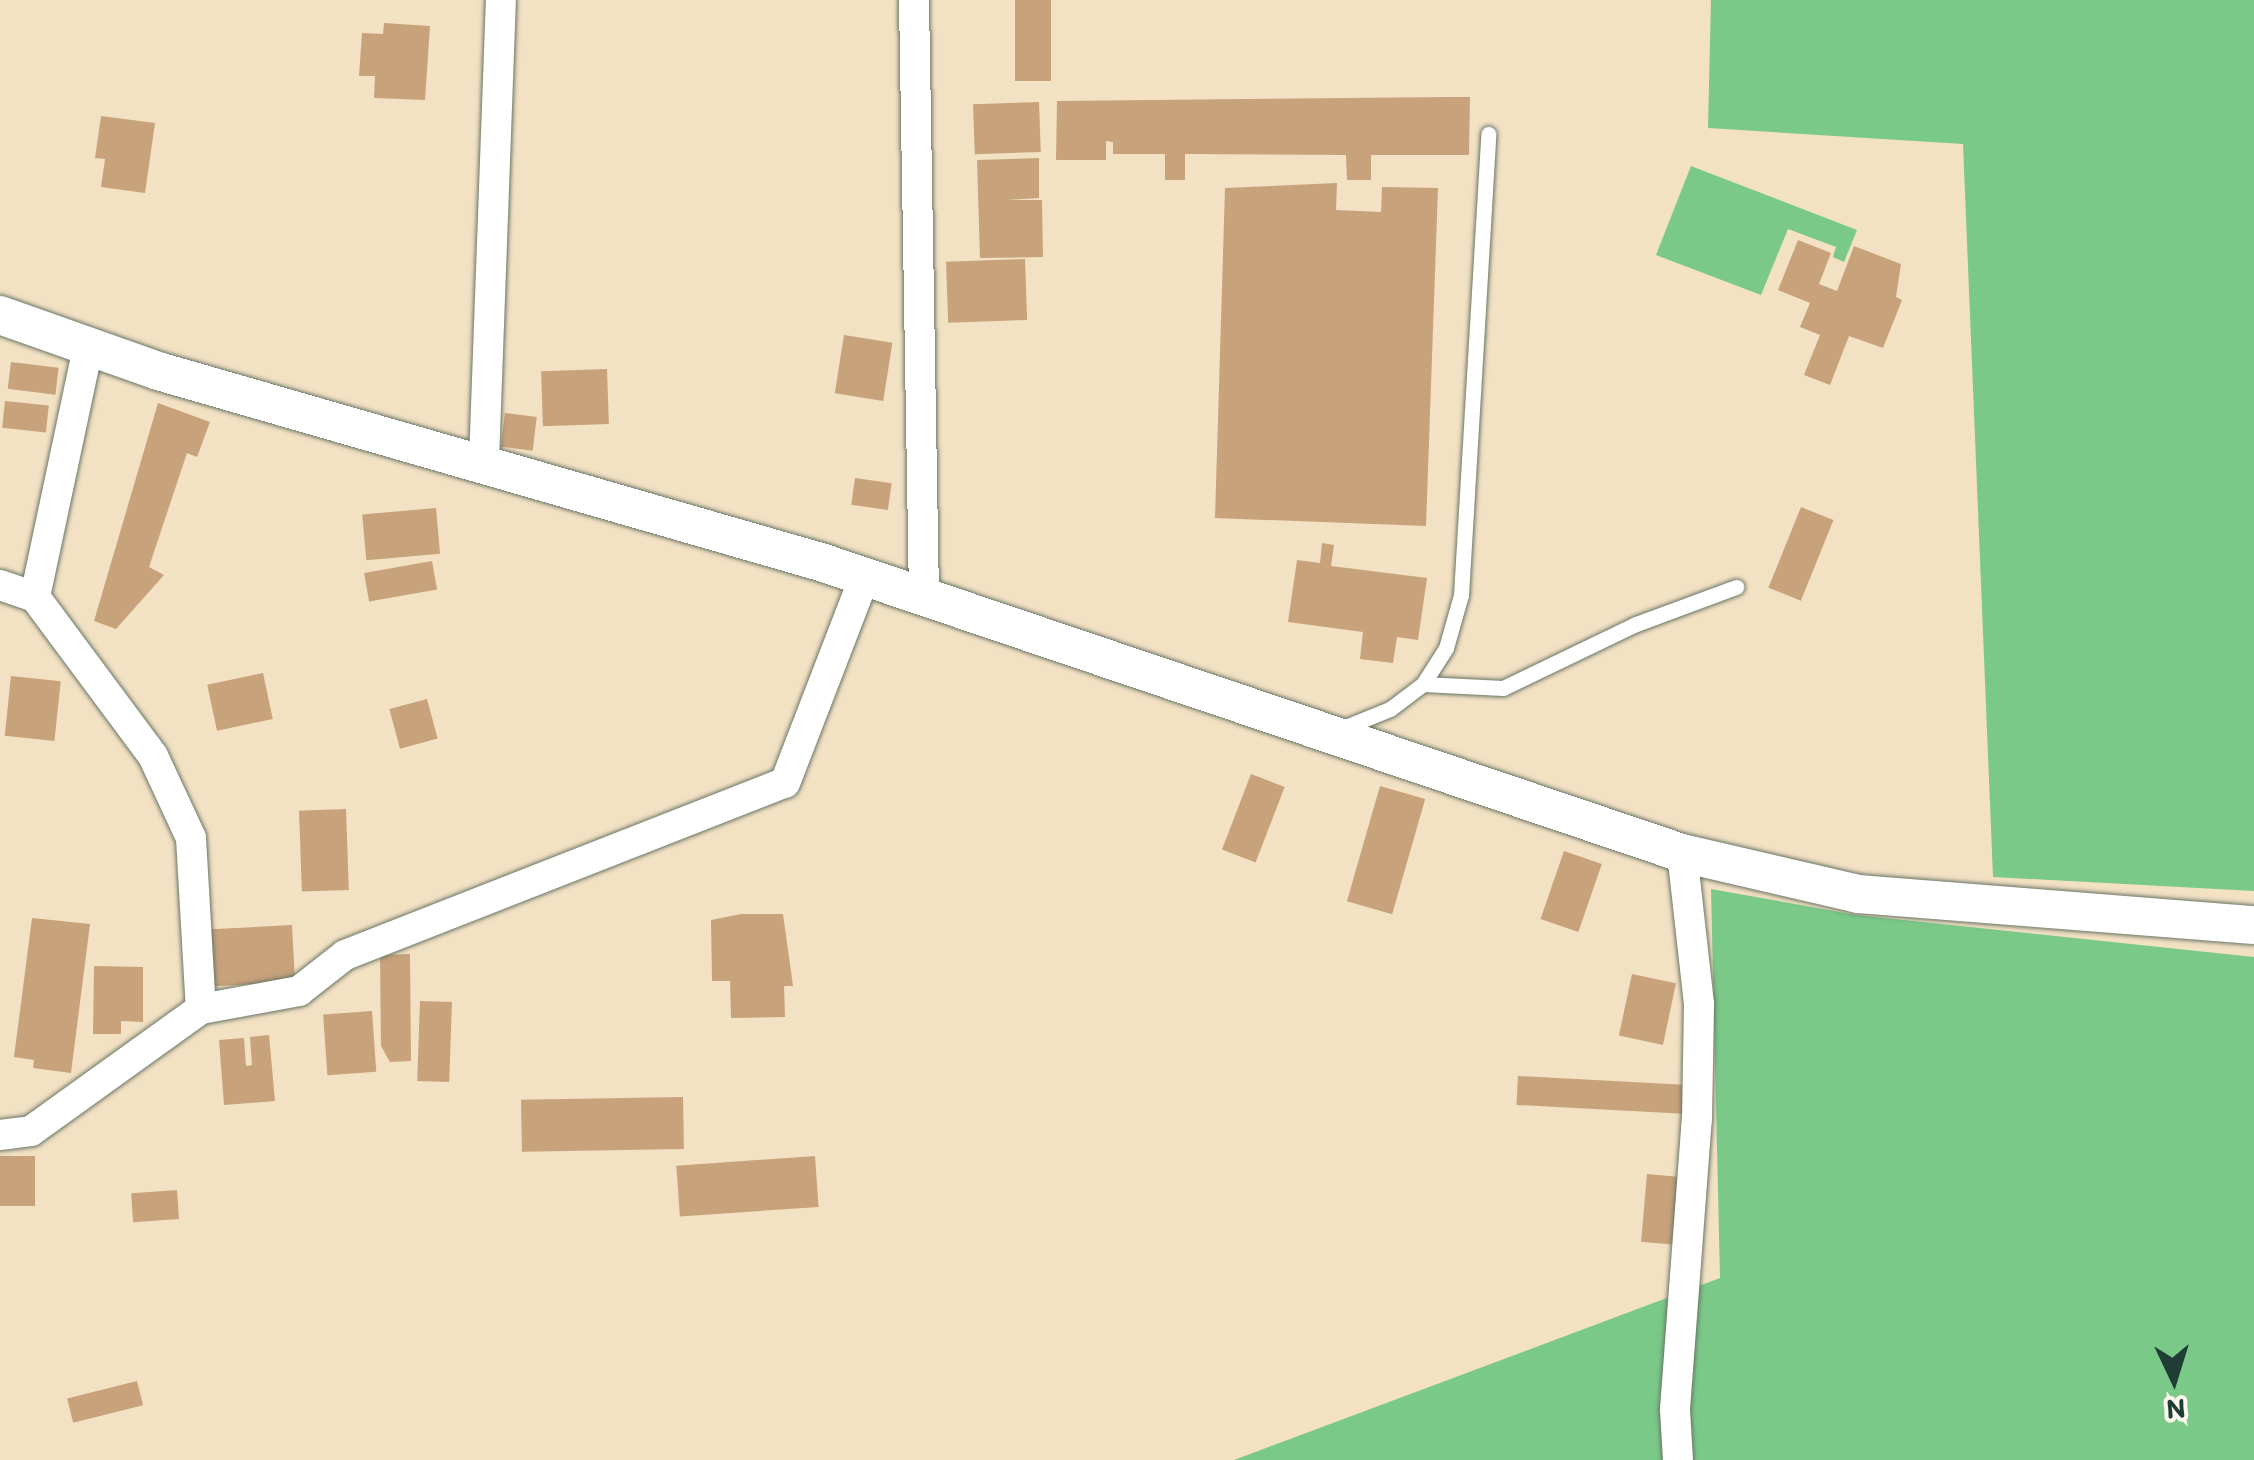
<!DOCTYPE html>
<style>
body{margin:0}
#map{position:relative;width:2254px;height:1460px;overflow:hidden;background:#f3e1c4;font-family:Itim,sans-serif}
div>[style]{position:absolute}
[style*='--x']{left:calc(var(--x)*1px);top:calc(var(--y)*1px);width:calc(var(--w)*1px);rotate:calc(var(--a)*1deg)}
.green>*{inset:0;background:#7ac989}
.building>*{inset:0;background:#c7a27b;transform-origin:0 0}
.roads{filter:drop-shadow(0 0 2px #697666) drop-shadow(0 0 2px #697666)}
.service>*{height:15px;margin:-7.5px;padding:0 7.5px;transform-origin:7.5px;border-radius:7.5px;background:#fff}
.minor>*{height:30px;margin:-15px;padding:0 15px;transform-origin:15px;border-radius:15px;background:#fff}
.tertiary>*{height:38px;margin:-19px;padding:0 19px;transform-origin:19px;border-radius:19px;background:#fff}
span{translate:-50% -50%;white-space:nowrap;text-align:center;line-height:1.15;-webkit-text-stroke:10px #fbf7ec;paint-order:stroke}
.north{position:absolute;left:2124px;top:1330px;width:100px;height:100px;-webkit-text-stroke:8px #fbf7ec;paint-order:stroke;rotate:176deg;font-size:28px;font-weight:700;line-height:40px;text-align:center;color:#1f3d34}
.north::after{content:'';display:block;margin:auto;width:35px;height:45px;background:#1f3d34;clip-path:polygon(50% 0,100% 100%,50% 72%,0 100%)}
</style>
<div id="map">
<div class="green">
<div style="clip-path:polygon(1711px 0,2254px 0,2254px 891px,1993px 877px,1963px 144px,1708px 128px)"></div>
<div style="clip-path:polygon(1691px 166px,1857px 230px,1844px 262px,1833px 257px,1836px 247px,1788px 229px,1761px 295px,1656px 255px)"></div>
<div style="clip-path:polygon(1711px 889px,1856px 915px,2254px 957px,2254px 1460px,1234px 1460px,1720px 1278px)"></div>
</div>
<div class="building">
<div style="left:1015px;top:0;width:36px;height:81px"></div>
<div style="clip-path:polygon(384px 23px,430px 26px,425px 100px,374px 98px,375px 76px,359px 76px,362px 33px,383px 34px)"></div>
<div style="clip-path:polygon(1449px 97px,1470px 97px,1469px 155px,1371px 155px,1371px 180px,1347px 180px,1346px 155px,1185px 154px,1185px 180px,1165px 180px,1165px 154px,1113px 154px,1113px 142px,1106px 141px,1106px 160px,1056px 160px,1057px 101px)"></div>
<div style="left:1039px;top:102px;width:50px;height:66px;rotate:88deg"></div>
<div style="clip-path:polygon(101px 116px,155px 123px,145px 193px,101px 187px,105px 159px,95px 158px)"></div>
<div style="clip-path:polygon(1039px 158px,1039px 198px,1007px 200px,1042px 200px,1043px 257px,980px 258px,977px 160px)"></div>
<div style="clip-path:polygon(1337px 183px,1336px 210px,1381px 212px,1382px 187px,1438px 188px,1426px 526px,1215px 518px,1225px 188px)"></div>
<div style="clip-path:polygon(1798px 240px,1831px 253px,1819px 284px,1837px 291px,1854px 246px,1901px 264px,1896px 297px,1902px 300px,1883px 348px,1849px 336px,1830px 385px,1804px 375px,1820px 335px,1800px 327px,1810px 303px,1778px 290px)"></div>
<div style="left:1025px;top:259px;width:61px;height:79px;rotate:88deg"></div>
<div style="left:844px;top:335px;width:49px;height:59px;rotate:9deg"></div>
<div style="left:11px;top:362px;width:48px;height:27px;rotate:7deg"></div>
<div style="left:607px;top:369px;width:55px;height:66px;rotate:88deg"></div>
<div style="left:5px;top:401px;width:44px;height:27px;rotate:6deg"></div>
<div style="clip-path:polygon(158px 403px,210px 422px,197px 457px,187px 453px,149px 567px,164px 575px,116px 629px,94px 621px)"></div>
<div style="left:505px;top:413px;width:32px;height:34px;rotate:7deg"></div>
<div style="left:855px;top:478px;width:37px;height:27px;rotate:8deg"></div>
<div style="left:1801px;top:507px;width:35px;height:87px;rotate:22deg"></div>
<div style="left:436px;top:508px;width:46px;height:74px;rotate:85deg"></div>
<div style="clip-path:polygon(1322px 543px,1334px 545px,1331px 566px,1427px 578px,1418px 640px,1397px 637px,1393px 663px,1360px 659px,1363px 632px,1288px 622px,1297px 560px,1320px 563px)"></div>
<div style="left:432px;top:561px;width:29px;height:69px;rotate:80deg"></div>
<div style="left:263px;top:673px;width:47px;height:57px;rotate:78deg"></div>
<div style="left:11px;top:676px;width:50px;height:60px;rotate:6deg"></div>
<div style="left:427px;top:699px;width:41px;height:39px;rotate:75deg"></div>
<div style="left:1251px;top:774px;width:36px;height:81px;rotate:21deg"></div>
<div style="left:1380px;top:786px;width:47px;height:120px;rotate:16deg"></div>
<div style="left:346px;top:809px;width:81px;height:47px;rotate:88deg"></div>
<div style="left:1564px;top:851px;width:40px;height:72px;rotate:19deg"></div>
<div style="clip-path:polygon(741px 914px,783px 914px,793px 986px,784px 986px,785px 1017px,731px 1018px,730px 981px,712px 981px,711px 920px)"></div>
<div style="clip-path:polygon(32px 918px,90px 924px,71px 1073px,33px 1068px,34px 1060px,14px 1057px)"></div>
<div style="left:292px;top:925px;width:57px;height:86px;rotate:87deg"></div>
<div style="clip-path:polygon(410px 954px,411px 1061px,390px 1062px,381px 1046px,380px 955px)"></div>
<div style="clip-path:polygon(94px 966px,143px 967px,143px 1022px,121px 1021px,121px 1034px,93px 1034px)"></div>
<div style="left:1632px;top:974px;width:45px;height:63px;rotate:12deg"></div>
<div style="left:420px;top:1001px;width:32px;height:80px;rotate:2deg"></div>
<div style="left:372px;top:1011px;width:61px;height:49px;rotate:86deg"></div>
<div style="clip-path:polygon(269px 1035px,275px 1101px,224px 1105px,219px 1040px,244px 1038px,246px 1066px,252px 1065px,250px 1037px)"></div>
<div style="left:1518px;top:1076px;width:176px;height:29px;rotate:3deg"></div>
<div style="left:683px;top:1097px;width:52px;height:162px;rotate:89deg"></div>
<div style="left:0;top:1156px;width:35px;height:50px"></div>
<div style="left:815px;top:1156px;width:51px;height:139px;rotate:86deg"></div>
<div style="left:1647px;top:1174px;width:34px;height:68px;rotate:5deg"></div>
<div style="left:177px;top:1190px;width:29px;height:46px;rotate:86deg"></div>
<div style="left:137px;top:1381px;width:25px;height:72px;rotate:76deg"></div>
</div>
<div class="roads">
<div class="service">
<div style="--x:1423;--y:684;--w:80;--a:2.9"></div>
<div style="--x:1503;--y:688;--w:148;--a:-25.7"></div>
<div style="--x:1636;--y:624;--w:107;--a:-20.3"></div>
<div style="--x:1338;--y:730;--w:56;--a:-22"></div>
<div style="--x:1390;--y:709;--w:41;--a:-37.1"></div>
<div style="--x:1423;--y:684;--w:43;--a:-57.4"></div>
<div style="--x:1446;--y:648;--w:55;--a:-74.2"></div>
<div style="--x:1461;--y:595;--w:462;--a:-86.6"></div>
</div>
<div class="minor">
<div style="--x:914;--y:0;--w:599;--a:89.04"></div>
<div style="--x:484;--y:461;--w:461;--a:-87.9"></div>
<div style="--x:0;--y:585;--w:37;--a:19"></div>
<div style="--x:35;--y:597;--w:198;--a:53.4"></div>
<div style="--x:153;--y:756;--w:90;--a:65.1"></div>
<div style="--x:191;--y:838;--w:171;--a:86.7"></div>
<div style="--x:35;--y:597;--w:259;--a:-78"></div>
<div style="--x:0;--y:1135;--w:31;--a:-7"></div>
<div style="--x:31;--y:1131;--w:209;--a:-35.7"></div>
<div style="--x:201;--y:1009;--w:100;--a:-10.4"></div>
<div style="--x:299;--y:991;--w:58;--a:-38"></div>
<div style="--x:345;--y:955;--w:472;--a:-21.4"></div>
<div style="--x:785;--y:783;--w:220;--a:-68.9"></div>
<div style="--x:1678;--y:1460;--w:51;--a:-93.4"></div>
<div style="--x:1675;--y:1409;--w:291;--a:-85.7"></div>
<div style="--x:1697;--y:1119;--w:115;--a:-89"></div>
<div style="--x:1699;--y:1004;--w:152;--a:-96.4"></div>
</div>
<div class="tertiary">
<div style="--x:0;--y:315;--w:168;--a:19.5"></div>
<div style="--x:158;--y:371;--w:693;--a:16.08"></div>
<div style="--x:824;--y:563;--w:906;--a:18.68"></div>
<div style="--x:1682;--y:853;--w:181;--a:13.1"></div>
<div style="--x:1858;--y:894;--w:397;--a:4.5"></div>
</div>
</div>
<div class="north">N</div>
</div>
